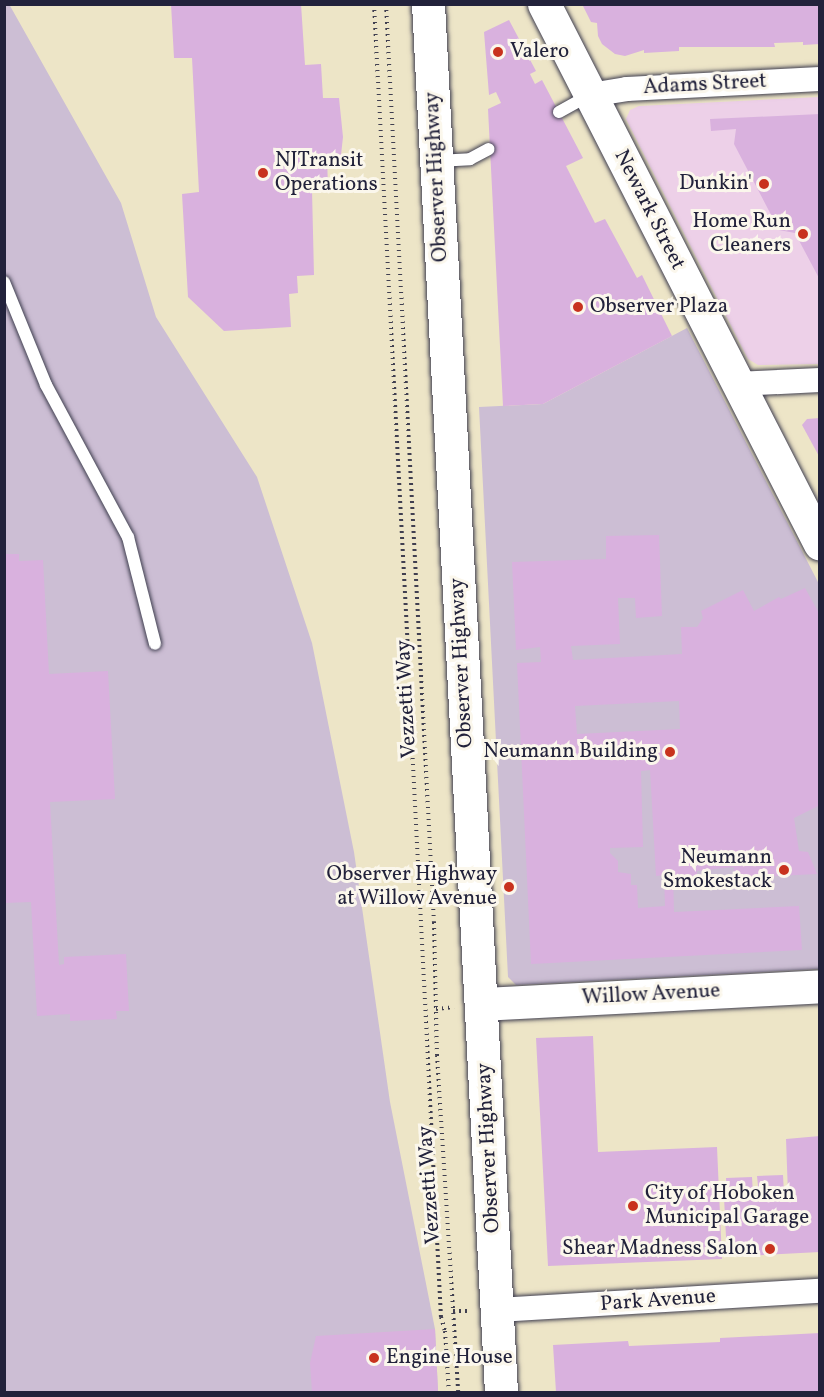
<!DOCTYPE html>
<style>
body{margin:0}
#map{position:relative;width:824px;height:1397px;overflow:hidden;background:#ede5c7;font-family:Vollkorn,serif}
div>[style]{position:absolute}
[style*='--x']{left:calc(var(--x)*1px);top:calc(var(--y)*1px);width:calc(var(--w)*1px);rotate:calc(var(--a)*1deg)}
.built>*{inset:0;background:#edd0e8}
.industrial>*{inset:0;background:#ccbed4}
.building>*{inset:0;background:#d9b1de}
.path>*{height:4px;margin-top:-2px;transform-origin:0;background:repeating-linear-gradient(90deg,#403f50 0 1.5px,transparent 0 6px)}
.roads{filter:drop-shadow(0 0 2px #403f50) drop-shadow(0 0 2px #403f50)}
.service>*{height:12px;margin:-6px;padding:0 6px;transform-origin:6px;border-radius:6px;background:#fff}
.minor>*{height:24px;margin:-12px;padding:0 12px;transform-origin:12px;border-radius:12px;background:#fff}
.secondary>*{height:33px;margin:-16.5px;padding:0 16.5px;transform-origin:16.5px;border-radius:16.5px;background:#fff}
.dots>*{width:16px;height:16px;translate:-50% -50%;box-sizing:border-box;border:3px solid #fbf7ec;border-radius:50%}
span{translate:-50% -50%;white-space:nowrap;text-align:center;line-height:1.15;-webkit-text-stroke:6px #fbf7ec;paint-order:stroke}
.poi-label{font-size:21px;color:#22223b}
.left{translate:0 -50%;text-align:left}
.right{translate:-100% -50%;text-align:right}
.street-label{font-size:21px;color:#22223b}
.frame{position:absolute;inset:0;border:6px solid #22223b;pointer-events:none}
</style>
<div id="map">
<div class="built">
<div style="clip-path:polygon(819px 97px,819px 364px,758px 365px,748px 359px,626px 119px,630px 110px,639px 106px)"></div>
</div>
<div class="industrial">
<div style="clip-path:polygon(9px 4px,121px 203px,156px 317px,257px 477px,312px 643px,354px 852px,390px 1102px,435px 1329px,438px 1392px,5px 1392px,4px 5px)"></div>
<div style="clip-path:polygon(687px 328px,819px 584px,819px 969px,516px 985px,508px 977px,479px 407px,543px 404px)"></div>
</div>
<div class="building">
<div style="clip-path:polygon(171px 4px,301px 4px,305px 65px,321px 64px,323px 98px,339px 98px,343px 137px,341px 155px,327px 156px,328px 189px,312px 190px,314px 275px,297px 276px,298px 293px,289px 294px,291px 327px,224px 331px,188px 297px,182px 194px,199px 192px,192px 58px,174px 58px)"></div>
<div style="clip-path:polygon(582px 4px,820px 4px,820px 44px,803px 45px,803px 42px,774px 43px,775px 47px,679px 47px,679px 51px,644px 53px,644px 50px,625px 56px,615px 54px,602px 44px,598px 36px,597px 23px,591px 22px)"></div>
<div style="clip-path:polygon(509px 20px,536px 71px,530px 74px,535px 84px,542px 80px,583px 158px,566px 166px,595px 223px,605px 219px,637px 278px,642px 275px,672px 336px,543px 404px,503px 406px,488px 109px,501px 103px,496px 92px,489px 95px,484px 32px)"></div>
<div style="clip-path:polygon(820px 114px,820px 280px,795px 233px,779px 230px,734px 144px,736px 129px,711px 131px,710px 119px)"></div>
<div style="clip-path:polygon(820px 418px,820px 458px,802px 425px,807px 419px)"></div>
<div style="clip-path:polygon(evenodd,659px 535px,662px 616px,636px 618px,635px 598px,618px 598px,620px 644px,571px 646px,573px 660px,682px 654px,681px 627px,697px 627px,703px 618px,701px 611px,743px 590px,754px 611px,779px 597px,781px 599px,805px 588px,820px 615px,820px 805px,794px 818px,799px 851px,808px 852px,817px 874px,735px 878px,734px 867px,697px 871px,697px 880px,681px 881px,681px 875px,673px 875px,674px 912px,799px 906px,802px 950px,531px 964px,517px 663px,541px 662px,540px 647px,516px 650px,512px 562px,606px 559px,606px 536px,659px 535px,679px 701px,680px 729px,577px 734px,575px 706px,679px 701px,659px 535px,650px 770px,656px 876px,664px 875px,665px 906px,638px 908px,637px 885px,631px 885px,631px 874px,618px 872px,618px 861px,610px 853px,610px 848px,643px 847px,641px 771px,650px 770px)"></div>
<div style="clip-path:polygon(4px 554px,19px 554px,19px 561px,43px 560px,49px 674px,108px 671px,115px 799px,50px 802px,59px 965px,64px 964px,64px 957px,126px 954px,129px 1011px,116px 1011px,117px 1019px,70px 1021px,70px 1014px,37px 1016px,31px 902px,4px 903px)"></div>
<div style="clip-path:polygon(593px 1036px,598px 1152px,717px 1147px,722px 1259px,548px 1266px,536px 1038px)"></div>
<div style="clip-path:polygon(820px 1136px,820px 1252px,727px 1257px,724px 1197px,729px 1197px,729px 1195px,727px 1195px,726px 1178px,752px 1177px,753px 1194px,751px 1197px,759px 1196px,757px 1176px,783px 1175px,784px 1194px,788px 1194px,786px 1139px)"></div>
<div style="clip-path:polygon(435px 1329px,438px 1392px,312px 1392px,310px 1363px,316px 1336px)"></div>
<div style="clip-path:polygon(820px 1333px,820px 1392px,556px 1392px,553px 1345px,628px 1341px,629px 1346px,720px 1342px,720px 1338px)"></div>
</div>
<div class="path">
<div style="--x:374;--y:4;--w:648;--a:86.99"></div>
<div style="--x:386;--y:4;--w:919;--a:87.01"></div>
<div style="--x:434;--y:922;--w:133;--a:88.7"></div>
<div style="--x:437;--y:1055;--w:338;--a:86.4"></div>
<div style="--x:409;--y:686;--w:632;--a:87.1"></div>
<div style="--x:441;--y:1317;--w:15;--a:74"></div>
<div style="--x:445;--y:1331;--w:61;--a:86.2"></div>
<div style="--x:436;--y:1009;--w:18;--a:-6"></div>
<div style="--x:453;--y:1311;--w:17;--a:0"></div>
</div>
<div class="roads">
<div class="service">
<div style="--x:559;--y:112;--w:35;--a:-29"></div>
<div style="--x:437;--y:161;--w:33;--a:-3"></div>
<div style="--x:470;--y:159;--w:21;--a:-28"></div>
<div style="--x:4;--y:282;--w:111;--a:67.8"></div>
<div style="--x:46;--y:385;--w:173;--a:61.7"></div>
<div style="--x:128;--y:537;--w:110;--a:75.8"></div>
</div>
<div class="minor">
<div style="--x:590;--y:95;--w:37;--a:-9"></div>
<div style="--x:627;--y:89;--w:193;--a:-3"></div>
<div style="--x:736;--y:384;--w:84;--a:-2.7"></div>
<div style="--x:497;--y:1310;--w:324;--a:-3.4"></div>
</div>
<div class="secondary">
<div style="--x:428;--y:4;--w:1390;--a:86.99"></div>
<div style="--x:544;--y:4;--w:606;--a:62.93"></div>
<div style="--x:482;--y:1004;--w:338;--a:-3"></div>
</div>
</div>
<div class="dots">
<div style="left:498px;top:52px;background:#c8321e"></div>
<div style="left:263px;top:173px;background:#c8321e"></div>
<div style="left:764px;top:184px;background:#c8321e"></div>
<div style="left:803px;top:234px;background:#c8321e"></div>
<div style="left:578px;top:307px;background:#c8321e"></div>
<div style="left:670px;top:752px;background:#c8321e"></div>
<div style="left:784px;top:870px;background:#c8321e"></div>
<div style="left:509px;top:887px;background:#c8321e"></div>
<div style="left:633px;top:1206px;background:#c8321e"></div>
<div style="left:770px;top:1249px;background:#c8321e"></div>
<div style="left:374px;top:1358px;background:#c8321e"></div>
</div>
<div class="poi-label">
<span class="left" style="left:510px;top:52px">Valero</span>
<span class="left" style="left:275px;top:173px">NJTransit<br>Operations</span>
<span class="right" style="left:752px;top:184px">Dunkin'</span>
<span class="right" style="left:791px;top:234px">Home Run<br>Cleaners</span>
<span class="left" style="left:590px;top:307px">Observer Plaza</span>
<span class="right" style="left:658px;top:752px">Neumann Building</span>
<span class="right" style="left:772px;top:870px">Neumann<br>Smokestack</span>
<span class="right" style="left:497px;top:887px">Observer Highway<br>at Willow Avenue</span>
<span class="left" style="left:645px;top:1206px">City of Hoboken<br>Municipal Garage</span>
<span class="right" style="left:758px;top:1249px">Shear Madness Salon</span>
<span class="left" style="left:386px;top:1358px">Engine House</span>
</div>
<div class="street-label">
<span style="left:705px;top:85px;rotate:-3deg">Adams Street</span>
<span style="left:437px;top:177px;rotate:-93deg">Observer Highway</span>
<span style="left:649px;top:210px;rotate:63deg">Newark Street</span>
<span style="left:462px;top:663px;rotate:-93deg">Observer Highway</span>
<span style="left:407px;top:699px;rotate:-93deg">Vezzetti Way</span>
<span style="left:651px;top:995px;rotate:-3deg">Willow Avenue</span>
<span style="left:489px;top:1148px;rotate:-93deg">Observer Highway</span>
<span style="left:430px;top:1185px;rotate:-94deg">Vezzetti Way</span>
<span style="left:658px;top:1301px;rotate:-4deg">Park Avenue</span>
</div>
<div class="frame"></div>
</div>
